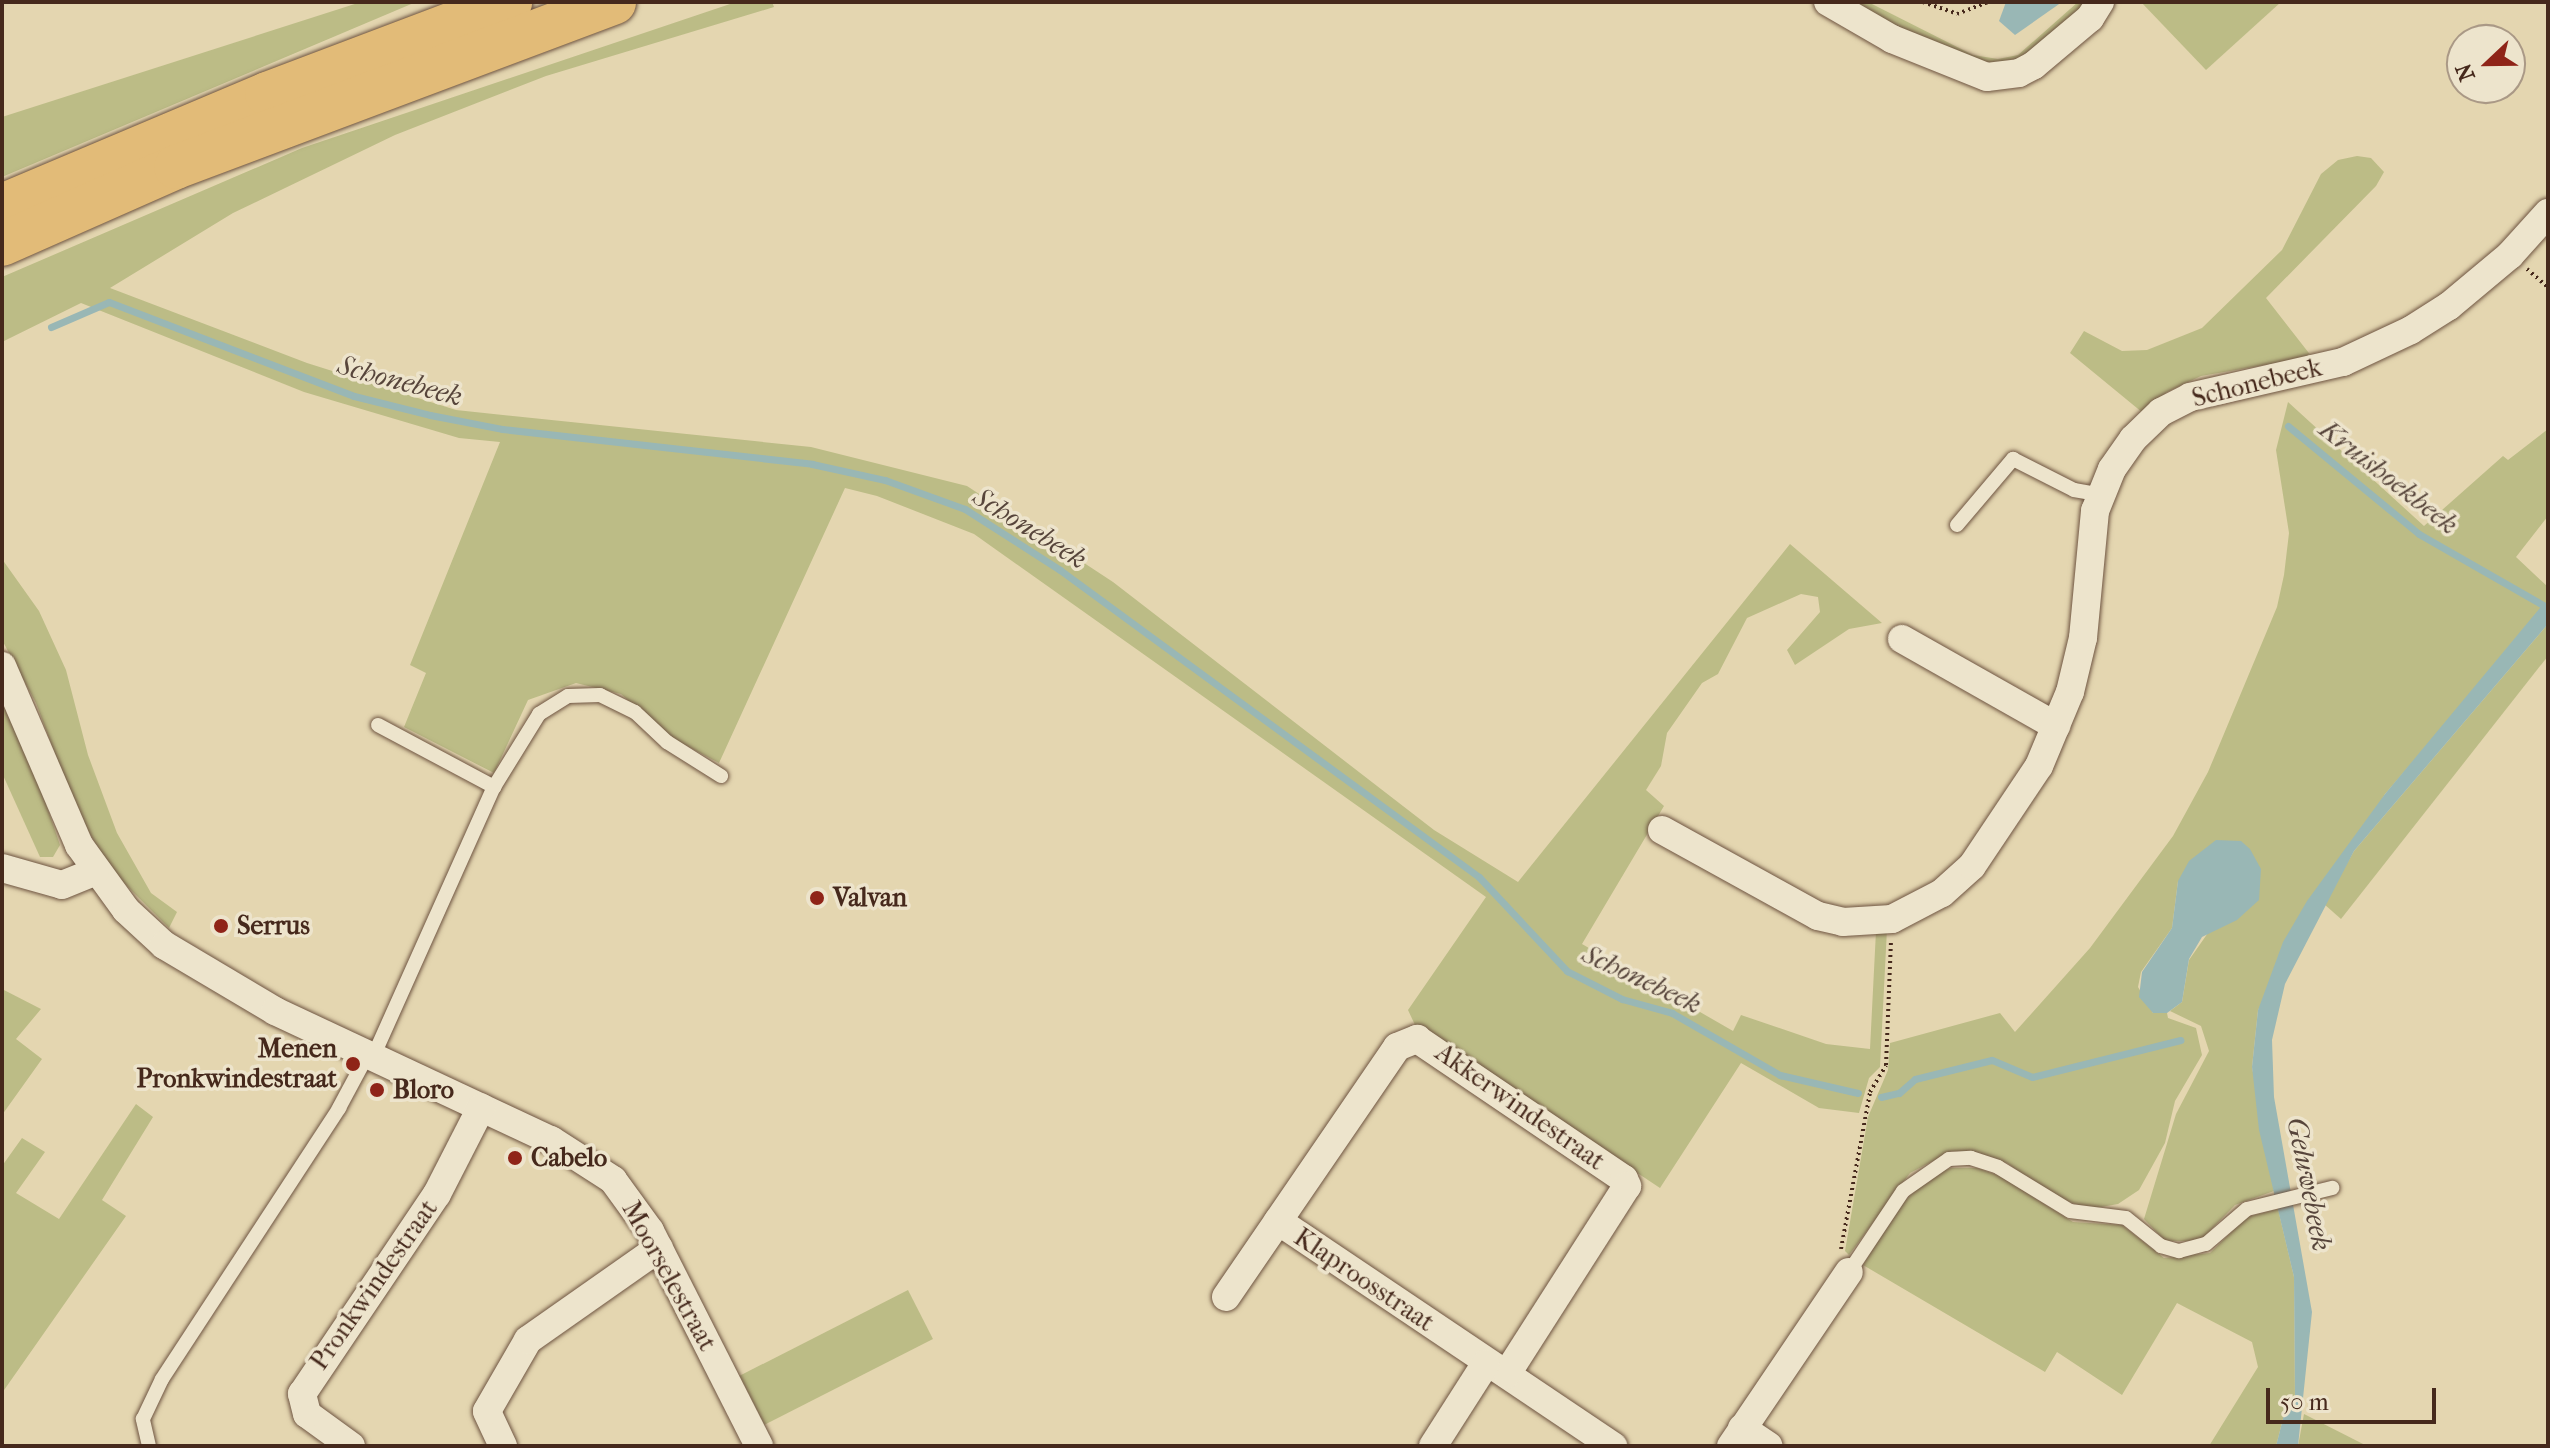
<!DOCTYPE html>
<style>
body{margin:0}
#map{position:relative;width:2550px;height:1448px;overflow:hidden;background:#e4d6b0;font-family:"IM FELL French Canon",serif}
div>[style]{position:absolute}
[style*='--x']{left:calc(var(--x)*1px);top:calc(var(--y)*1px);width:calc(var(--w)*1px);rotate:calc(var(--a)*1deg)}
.green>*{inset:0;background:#bcbc86;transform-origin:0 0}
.water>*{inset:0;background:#99b7b5}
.stream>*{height:7px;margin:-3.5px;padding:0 3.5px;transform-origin:3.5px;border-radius:3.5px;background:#99b7b5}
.path>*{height:4px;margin-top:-2px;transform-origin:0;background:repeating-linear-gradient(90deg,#46291c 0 2px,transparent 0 6px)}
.roads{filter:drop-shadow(0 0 2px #6e5441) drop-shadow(0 0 2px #6e5441)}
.service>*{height:14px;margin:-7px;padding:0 7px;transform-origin:7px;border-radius:7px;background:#ede4cc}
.minor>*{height:28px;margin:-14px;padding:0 14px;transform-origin:14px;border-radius:14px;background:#ede4cc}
.trunk>*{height:44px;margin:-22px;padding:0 22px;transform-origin:22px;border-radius:22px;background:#e2bb78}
.dots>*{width:22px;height:22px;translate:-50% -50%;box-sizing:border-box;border:4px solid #ede4cc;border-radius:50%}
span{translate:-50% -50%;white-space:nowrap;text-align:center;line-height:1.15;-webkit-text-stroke:7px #ede4cc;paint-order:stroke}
.street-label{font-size:26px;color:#46291c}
.poi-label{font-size:26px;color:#46291c;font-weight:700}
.left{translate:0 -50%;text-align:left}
.right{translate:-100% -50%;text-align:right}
.water-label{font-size:28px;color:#57453b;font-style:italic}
.frame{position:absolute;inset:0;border:4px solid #46291c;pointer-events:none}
.north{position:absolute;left:2446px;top:24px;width:80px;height:80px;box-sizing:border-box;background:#ede4cc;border:2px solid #aa9986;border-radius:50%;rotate:248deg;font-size:22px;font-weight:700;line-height:32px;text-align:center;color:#46291c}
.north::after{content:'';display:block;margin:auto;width:28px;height:36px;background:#8f2418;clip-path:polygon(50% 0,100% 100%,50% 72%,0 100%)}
.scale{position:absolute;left:2266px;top:1388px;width:170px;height:36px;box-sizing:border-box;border:4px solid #46291c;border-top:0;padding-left:10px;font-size:24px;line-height:28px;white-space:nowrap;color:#46291c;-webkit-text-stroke:6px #ede4cc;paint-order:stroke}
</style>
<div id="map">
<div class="green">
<div style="clip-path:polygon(361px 2px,416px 2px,2px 177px,2px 117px)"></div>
<div style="clip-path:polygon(736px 2px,772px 2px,774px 7px,546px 76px,395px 135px,233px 213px,110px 288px,307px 363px,456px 410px,811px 447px,967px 486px,1113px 582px,1434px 830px,1518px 882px,1790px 544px,1882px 623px,1849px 629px,1795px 665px,1787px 650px,1820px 612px,1818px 597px,1801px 594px,1747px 618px,1718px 674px,1702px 683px,1667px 733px,1661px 766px,1646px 790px,1664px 806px,1582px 944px,1733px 1031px,1741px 1015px,1826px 1044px,1870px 1049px,1876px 931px,1887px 929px,1880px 1067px,1869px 1078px,1859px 1113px,1819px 1108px,1741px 1063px,1660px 1188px,1415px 1025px,1408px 1010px,1486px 897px,974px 534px,877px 496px,845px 488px,719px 763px,668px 736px,621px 694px,576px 683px,528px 700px,494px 773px,404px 727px,426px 673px,410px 665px,500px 442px,459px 438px,304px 392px,81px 303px,2px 342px,2px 277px,302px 148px)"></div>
<div style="clip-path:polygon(1837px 2px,1868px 2px,1973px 55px,1998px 59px,2018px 55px,2078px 2px,2092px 3px,2005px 70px)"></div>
<div style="clip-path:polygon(2141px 2px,2281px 2px,2206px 70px)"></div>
<div style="clip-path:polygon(2357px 156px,2371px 158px,2384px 172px,2376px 186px,2266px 298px,2312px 357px,2201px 376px,2167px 392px,2143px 413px,2070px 353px,2084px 331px,2122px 351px,2147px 350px,2202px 328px,2282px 250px,2321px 174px,2338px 160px)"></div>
<div style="clip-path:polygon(2288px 402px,2424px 526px,2503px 456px,2508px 460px,2548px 429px,2548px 516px,2516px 557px,2548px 587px,2548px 604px,2385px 794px,2258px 1010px,2252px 1067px,2274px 1191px,2235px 1205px,2200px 1241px,2165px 1241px,2144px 1219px,2176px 1114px,2209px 1051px,2201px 1026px,2170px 1011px,2182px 1002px,2189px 960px,2210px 930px,2178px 881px,2172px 928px,2141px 972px,2138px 987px,2153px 1013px,2167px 1013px,2168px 1018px,2196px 1028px,2202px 1055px,2175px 1101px,2165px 1143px,2139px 1190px,2118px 1204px,2090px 1209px,2052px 1196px,2007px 1163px,1952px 1151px,1910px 1173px,1849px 1255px,1845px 1251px,1868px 1117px,1888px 1070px,1890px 1043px,2000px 1013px,2015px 1032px,2090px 948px,2173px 836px,2208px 772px,2277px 607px,2284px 575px,2289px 533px,2276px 450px)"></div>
<div style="clip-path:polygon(2px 559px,39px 611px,66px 670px,88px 755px,117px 833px,151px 893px,177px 912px,169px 928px,109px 868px,74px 805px,36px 703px,2px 640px)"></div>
<div style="clip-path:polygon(2548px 624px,2548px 656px,2341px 919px,2324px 904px,2354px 851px)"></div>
<div style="clip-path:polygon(2px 694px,25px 742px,60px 845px,53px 857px,40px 857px,2px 773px)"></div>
<div style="clip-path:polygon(2px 989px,41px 1009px,16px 1039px,42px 1059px,2px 1115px)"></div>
<div style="clip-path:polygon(136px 1104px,153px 1117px,102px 1200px,126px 1216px,2px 1393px,2px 1166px,22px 1138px,45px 1152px,16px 1193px,59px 1219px)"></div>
<div style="clip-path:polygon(1951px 1168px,1977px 1168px,2000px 1176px,2073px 1222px,2122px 1225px,2164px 1258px,2210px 1253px,2247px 1217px,2278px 1209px,2294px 1277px,2295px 1402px,2284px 1415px,2276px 1446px,2209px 1446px,2258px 1367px,2252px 1342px,2177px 1303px,2122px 1395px,2057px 1352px,2045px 1372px,1863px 1265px,1898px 1207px,1932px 1175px)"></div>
<div style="left:908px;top:1290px;width:55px;height:189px;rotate:63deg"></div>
<div style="clip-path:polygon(2304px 1414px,2367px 1446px,2298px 1446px)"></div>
</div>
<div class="water">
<div style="clip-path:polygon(2006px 2px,2062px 2px,2015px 35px,1999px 21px)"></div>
<div style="clip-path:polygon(2545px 602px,2548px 624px,2354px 851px,2285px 984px,2272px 1040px,2274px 1097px,2312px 1312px,2298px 1446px,2276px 1446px,2284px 1415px,2295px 1402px,2294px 1277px,2259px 1130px,2252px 1067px,2258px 1010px,2283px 942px,2307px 901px,2385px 794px)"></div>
<div style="clip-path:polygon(2216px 840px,2241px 841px,2250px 849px,2261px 869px,2259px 900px,2237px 920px,2202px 937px,2189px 959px,2182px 1002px,2167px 1013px,2153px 1013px,2139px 997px,2142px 972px,2172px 928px,2178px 881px,2189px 861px)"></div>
</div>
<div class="stream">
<div style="--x:51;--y:327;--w:63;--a:-23.3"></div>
<div style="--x:109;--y:302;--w:262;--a:21"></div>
<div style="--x:354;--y:396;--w:78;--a:14"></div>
<div style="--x:430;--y:415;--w:73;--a:11"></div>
<div style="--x:502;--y:429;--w:312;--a:6.4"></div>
<div style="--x:812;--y:464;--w:75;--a:12.4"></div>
<div style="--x:885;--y:480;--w:85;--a:19.9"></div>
<div style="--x:965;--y:509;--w:113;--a:32.7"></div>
<div style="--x:1060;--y:570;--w:519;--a:36.23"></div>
<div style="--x:1479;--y:877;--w:129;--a:46.9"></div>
<div style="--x:1567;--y:971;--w:62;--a:27"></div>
<div style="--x:1622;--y:999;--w:52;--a:15.6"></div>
<div style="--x:1672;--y:1013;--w:125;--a:29.9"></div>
<div style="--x:1780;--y:1075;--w:80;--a:13"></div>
<div style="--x:2288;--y:426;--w:170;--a:39.5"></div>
<div style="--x:2419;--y:534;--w:149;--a:29.8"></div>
<div style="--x:1881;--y:1097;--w:18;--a:-13"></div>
<div style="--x:1899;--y:1093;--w:21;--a:-41"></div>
<div style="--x:1915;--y:1079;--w:79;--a:-13.9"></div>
<div style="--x:1992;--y:1060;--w:43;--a:23"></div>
<div style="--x:2032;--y:1077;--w:153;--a:-14"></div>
</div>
<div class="path">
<div style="--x:1923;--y:2;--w:36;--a:19"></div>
<div style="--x:1957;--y:14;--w:33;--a:-21"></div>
<div style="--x:2527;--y:269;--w:28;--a:41"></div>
<div style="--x:1841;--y:1249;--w:160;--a:-79.5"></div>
<div style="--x:1870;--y:1092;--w:31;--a:-59"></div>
<div style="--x:1886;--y:1065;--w:124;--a:-87.7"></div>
</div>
<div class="roads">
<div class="service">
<div style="--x:1957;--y:525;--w:87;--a:-49.7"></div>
<div style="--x:2013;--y:459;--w:68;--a:26.9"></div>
<div style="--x:2074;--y:490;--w:27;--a:10"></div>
<div style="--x:378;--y:725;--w:132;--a:28.1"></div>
<div style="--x:373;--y:1057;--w:296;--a:-65.9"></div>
<div style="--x:494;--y:787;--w:86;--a:-58.3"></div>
<div style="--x:539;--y:714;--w:34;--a:-32"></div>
<div style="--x:568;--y:696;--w:32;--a:-2"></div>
<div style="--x:600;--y:695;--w:39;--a:26"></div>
<div style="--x:635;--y:712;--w:44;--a:43.2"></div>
<div style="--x:667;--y:742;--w:64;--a:32.2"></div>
<div style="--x:1849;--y:1272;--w:97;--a:-56.3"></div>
<div style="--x:1903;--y:1191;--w:56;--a:-34.8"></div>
<div style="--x:1949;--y:1159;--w:22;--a:-3"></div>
<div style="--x:1971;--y:1158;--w:28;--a:18"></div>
<div style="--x:1998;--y:1167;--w:84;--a:31.4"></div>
<div style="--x:2070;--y:1211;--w:56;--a:7.1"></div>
<div style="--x:2126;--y:1218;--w:45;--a:38.7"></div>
<div style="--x:2161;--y:1246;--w:19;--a:16"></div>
<div style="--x:2179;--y:1251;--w:28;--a:-15"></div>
<div style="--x:2206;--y:1244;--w:54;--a:-40.5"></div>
<div style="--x:2247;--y:1209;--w:88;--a:-13.9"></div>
<div style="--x:149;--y:1446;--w:28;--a:-103"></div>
<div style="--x:143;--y:1419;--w:44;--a:-64.6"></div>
<div style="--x:162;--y:1379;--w:324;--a:-56.8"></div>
<div style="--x:339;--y:1108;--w:61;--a:-61.8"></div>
</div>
<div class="minor">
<div style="--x:1828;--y:2;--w:74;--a:30"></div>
<div style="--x:1892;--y:39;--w:102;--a:21.8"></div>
<div style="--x:1987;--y:77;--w:32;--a:-7"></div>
<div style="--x:2019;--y:73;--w:17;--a:-28"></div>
<div style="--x:2034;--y:65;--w:73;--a:-40"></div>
<div style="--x:2090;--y:18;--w:19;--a:-58"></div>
<div style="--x:1902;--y:639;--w:177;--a:29.5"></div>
<div style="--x:2;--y:666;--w:195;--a:66.7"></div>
<div style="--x:79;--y:845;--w:80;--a:54.1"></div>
<div style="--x:126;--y:910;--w:52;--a:42.6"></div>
<div style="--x:164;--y:945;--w:129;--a:30.7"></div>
<div style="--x:275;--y:1011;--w:305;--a:25.1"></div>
<div style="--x:551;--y:1140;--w:74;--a:32.8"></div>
<div style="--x:613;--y:1180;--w:63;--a:54"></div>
<div style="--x:650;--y:1231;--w:241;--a:63.1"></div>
<div style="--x:1662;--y:830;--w:178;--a:28.9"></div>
<div style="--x:1818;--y:916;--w:26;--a:13"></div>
<div style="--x:1843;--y:922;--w:49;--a:-3.5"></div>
<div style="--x:1892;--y:919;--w:56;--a:-27.5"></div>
<div style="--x:1942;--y:893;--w:40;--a:-42"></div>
<div style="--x:1972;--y:866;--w:120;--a:-56.2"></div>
<div style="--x:2039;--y:766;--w:80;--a:-67.3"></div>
<div style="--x:2070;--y:692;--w:56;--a:-76.5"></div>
<div style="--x:2083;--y:638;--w:128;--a:-84.6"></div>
<div style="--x:2095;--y:511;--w:45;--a:-68"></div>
<div style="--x:2112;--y:469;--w:37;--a:-55"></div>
<div style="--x:2133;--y:439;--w:39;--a:-44"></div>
<div style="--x:2161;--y:412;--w:33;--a:-27"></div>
<div style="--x:2190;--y:397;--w:157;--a:-12.9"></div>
<div style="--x:2343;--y:362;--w:75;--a:-25.2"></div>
<div style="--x:2411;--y:330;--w:45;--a:-32.3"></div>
<div style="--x:2449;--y:306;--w:80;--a:-39.9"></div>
<div style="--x:2510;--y:255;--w:57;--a:-47.9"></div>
<div style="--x:2;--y:868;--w:62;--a:15.8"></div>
<div style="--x:62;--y:885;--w:35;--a:-22"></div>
<div style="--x:1278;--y:1221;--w:404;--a:33.9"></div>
<div style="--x:1226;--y:1297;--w:303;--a:-55.6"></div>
<div style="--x:1397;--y:1047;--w:22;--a:-22"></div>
<div style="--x:1417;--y:1039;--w:250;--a:34.1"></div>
<div style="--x:1624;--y:1179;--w:8;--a:67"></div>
<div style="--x:1627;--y:1186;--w:223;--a:122.6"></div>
<div style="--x:1742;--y:1428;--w:32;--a:34"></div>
<div style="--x:351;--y:1446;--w:54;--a:-144"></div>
<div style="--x:307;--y:1414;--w:21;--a:-104"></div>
<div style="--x:302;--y:1394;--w:241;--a:-56"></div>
<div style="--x:437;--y:1194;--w:97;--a:-62.9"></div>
<div style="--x:503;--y:1446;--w:38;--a:-115"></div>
<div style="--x:487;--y:1411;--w:82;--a:-60"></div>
<div style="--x:528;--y:1340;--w:160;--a:-35.1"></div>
<div style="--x:1433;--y:1446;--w:98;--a:-57.4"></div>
<div style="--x:1731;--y:1446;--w:210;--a:-55.9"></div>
</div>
<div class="trunk">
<div style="--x:2;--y:206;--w:288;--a:-22.9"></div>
<div style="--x:267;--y:94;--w:260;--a:-20.7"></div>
<div style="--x:2;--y:244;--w:190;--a:-23.9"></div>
<div style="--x:176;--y:167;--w:468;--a:-20.6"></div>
</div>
</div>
<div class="dots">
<div style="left:817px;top:898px;background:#8f2418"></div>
<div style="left:221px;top:926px;background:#8f2418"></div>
<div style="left:353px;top:1064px;background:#8f2418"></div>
<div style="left:377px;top:1090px;background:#8f2418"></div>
<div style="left:515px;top:1158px;background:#8f2418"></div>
</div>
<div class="street-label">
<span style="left:2257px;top:383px;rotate:-14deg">Schonebeek</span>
<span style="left:1520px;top:1107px;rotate:35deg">Akkerwindestraat</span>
<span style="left:669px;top:1276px;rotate:61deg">Moorselestraat</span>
<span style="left:1364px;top:1280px;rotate:34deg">Klaproosstraat</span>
<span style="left:374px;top:1285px;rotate:-55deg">Pronkwindestraat</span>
</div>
<div class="poi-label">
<span class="left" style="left:833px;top:898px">Valvan</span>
<span class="left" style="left:237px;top:926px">Serrus</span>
<span class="right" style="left:337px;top:1064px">Menen<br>Pronkwindestraat</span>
<span class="left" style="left:393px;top:1090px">Bloro</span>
<span class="left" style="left:531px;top:1158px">Cabelo</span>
</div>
<div class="water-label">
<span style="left:400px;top:381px;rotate:15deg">Schonebeek</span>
<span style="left:2389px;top:477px;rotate:38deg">Kruishoekbeek</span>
<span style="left:1030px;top:528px;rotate:32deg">Schonebeek</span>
<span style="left:1642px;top:979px;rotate:25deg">Schonebeek</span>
<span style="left:2309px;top:1184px;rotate:79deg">Geluwebeek</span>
</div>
<div class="frame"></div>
<div class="north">N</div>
<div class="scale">50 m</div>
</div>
